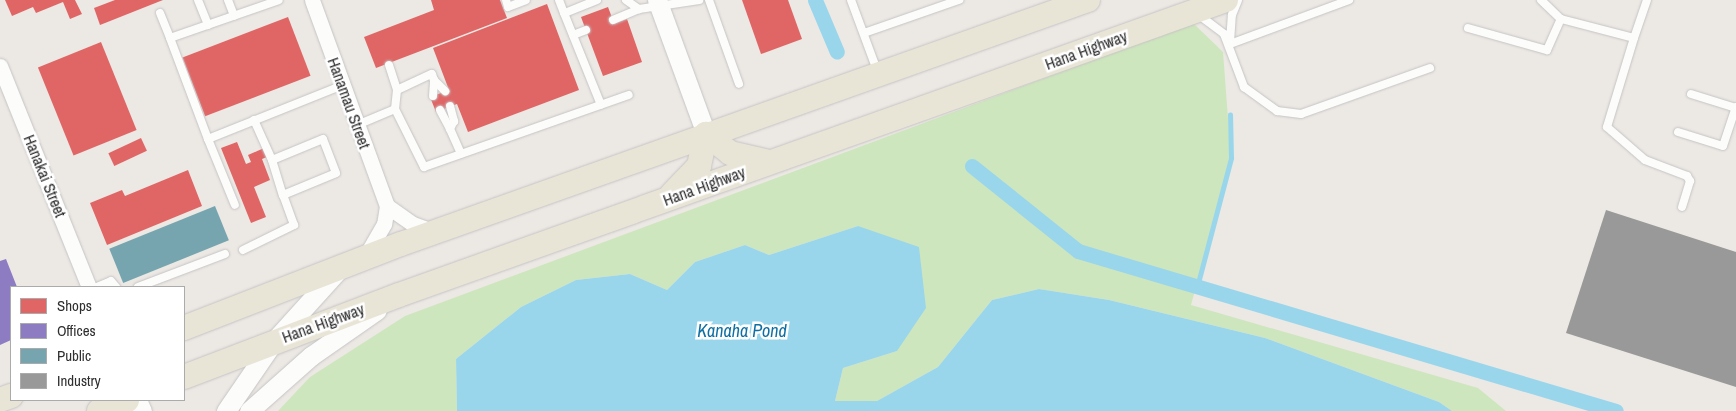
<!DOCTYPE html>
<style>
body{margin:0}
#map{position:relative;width:1736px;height:411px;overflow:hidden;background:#ece8e4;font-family:"Archivo Narrow",sans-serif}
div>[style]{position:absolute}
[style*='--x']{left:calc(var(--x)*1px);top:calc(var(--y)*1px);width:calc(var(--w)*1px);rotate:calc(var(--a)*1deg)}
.green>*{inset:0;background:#cee6be}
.water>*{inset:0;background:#99d6ec}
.shops>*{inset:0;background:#e06666;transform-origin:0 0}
.offices>*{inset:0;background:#8e7cc3}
.public>*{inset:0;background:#76a5af;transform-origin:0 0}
.industry>*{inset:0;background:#999}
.stream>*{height:4.5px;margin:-2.25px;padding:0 2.25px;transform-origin:2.25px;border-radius:2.25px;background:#99d6ec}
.canal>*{height:15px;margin:-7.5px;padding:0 7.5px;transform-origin:7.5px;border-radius:7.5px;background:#99d6ec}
.roads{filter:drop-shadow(0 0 1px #c5c4c5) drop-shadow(0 0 1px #c5c4c5)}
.service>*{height:8px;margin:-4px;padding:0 4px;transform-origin:4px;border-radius:4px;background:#fcfcfb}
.minor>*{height:15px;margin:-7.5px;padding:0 7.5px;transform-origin:7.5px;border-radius:7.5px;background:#fcfcfb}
.tertiary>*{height:19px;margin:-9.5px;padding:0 9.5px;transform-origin:9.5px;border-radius:9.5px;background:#fcfcfb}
.primary>*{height:24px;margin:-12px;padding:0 12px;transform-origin:12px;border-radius:12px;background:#e8e4d6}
span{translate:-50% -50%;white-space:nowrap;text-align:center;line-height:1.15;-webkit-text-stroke:5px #fff;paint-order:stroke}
.street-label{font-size:16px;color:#2e2e2e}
.water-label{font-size:18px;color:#0d6fa3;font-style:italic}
.legend{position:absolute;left:10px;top:286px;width:175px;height:115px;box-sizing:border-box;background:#fff;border:1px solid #ababab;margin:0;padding:6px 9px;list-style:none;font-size:15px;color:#2e2e2e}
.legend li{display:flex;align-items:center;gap:10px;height:25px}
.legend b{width:25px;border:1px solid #ababab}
</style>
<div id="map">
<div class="green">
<div style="clip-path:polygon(1193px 23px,1223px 52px,1231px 158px,1191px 305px,1478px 388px,1506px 411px,1452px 411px,1439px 402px,1265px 338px,1109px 300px,1039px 289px,992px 300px,938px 367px,877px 401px,835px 401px,843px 368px,897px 351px,858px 226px,769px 255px,745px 245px,695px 262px,667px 290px,630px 274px,576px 280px,521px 307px,456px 359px,457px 411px,278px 411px,310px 377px,405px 316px)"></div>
</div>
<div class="water">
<div style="clip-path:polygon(858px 226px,919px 247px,926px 308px,897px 351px,843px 368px,835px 401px,877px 401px,938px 367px,992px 300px,1039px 289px,1109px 300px,1265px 338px,1439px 402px,1452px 411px,457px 411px,456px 359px,521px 307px,576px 280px,630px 274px,667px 290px,695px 262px,745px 245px,769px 255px)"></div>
</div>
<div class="shops">
<div style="clip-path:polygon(5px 0,75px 0,82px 14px,70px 19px,63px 2px,36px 13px,33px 7px,12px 16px)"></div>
<div style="clip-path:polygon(115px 0,163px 0,100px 25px,94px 8px)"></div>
<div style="clip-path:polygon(431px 0,500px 0,507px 18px,376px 68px,364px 37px,434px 10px)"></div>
<div style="clip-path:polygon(742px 0,788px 0,802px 39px,761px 54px)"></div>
<div style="clip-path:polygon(547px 4px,579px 90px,468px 132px,457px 104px,436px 112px,430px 97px,449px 90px,433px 48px)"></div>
<div style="clip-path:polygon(608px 7px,614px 23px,627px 19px,642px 62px,603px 76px,581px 17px)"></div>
<div style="left:288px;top:17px;width:63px;height:113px;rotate:69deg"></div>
<div style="left:101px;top:42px;width:95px;height:68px;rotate:68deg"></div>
<div style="left:141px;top:138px;width:14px;height:36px;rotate:65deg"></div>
<div style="clip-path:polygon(237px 142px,246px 164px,251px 162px,248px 155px,264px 148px,267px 157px,262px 159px,270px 180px,254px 187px,266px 217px,251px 223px,221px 148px)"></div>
<div style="clip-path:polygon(188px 170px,202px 206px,107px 245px,90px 203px,122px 190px,125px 196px)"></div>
</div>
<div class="offices">
<div style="clip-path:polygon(6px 259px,17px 287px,11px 287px,11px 340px,0 345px,0 261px)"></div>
</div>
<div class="public">
<div style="left:215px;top:206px;width:37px;height:114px;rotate:68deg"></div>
</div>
<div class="industry">
<div style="clip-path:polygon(1606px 210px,1736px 252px,1736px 387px,1566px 333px)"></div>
</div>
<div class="stream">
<div style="--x:1197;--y:287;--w:133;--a:-75.2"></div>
<div style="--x:1231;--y:158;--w:43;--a:-91.3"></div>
</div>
<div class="canal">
<div style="--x:815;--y:0;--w:56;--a:67.1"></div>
<div style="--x:972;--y:166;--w:136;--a:38.7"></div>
<div style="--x:1078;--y:251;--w:561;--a:16.56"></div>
</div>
<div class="roads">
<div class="service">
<div style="--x:198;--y:0;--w:27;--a:68"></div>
<div style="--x:228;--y:0;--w:17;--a:69"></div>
<div style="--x:506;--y:0;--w:7;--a:74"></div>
<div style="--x:508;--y:7;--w:19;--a:-21"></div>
<div style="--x:559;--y:0;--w:14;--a:69"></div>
<div style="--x:597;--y:0;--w:35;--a:158"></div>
<div style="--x:564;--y:13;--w:99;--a:68.1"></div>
<div style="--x:626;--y:0;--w:16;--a:35"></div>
<div style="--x:639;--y:9;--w:61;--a:-8.5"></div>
<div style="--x:709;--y:0;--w:89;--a:70.3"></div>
<div style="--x:851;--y:0;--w:78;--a:69.7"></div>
<div style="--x:1541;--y:0;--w:28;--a:44"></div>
<div style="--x:1561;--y:19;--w:75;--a:14.6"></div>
<div style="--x:1634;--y:38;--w:93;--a:106.9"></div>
<div style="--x:1607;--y:127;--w:50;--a:41"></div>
<div style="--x:1645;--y:160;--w:45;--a:20.9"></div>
<div style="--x:1687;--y:176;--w:6;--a:59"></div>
<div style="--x:1690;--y:181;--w:27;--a:107"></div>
<div style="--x:160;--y:13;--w:27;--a:68"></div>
<div style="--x:170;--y:38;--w:115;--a:-19.2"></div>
<div style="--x:1199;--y:15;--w:31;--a:37"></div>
<div style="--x:1224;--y:34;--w:57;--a:69.3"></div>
<div style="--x:1244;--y:87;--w:41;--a:36"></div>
<div style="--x:1277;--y:111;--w:24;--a:7"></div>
<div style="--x:1301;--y:114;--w:137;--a:-19.6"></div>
<div style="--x:613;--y:20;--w:28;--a:-23"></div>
<div style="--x:1468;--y:28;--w:82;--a:15.6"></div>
<div style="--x:1547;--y:50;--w:34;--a:-66"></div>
<div style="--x:864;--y:33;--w:101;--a:-19.2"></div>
<div style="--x:573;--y:35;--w:14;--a:-21"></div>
<div style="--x:170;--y:38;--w:108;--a:69.4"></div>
<div style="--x:208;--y:139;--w:145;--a:-21.8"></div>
<div style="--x:1634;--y:38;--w:40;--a:-71.1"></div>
<div style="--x:1230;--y:42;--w:27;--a:-86"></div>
<div style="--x:1232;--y:15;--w:16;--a:-68"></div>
<div style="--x:1230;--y:44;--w:127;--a:-20.3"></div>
<div style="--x:389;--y:65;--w:26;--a:72"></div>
<div style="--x:1691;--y:94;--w:47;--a:17.3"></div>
<div style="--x:433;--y:96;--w:16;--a:-86"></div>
<div style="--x:434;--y:80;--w:16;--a:45"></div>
<div style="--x:450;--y:106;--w:16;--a:75"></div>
<div style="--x:454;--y:121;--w:9;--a:117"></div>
<div style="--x:450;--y:129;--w:27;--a:66"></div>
<div style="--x:395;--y:109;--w:19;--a:-84"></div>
<div style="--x:397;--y:90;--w:38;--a:-25"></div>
<div style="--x:432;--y:74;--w:6;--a:72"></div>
<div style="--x:440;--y:110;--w:21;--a:62"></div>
<div style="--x:357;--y:125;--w:41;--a:-22.8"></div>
<div style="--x:395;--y:109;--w:65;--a:63.4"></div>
<div style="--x:424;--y:167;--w:217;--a:-19.4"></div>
<div style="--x:1678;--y:132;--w:47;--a:17.3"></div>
<div style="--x:1723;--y:146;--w:41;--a:-71.6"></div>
<div style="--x:208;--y:139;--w:71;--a:67.8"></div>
<div style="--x:272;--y:160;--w:37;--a:73"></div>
<div style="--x:243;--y:250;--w:57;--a:-26.1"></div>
<div style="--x:294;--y:225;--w:32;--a:-110"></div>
<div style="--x:283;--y:195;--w:57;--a:-22.5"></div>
<div style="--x:336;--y:173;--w:36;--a:-111"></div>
<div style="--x:323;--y:139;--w:55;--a:157.6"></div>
<div style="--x:272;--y:160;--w:44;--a:-114.2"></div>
<div style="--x:97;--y:287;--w:15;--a:-23"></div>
<div style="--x:111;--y:281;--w:8;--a:50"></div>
<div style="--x:138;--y:287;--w:93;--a:-20.8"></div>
</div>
<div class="minor">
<div style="--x:312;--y:0;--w:219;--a:70"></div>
<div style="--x:387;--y:206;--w:18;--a:99"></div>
<div style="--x:384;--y:224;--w:38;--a:120"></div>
<div style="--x:0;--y:66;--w:238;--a:68.1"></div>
<div style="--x:387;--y:206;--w:32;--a:35"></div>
<div style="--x:413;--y:224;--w:23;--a:20"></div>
</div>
<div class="tertiary">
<div style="--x:657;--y:0;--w:143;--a:69.9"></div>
<div style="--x:137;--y:400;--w:12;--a:66"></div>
<div style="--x:226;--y:411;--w:85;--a:-55.6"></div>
<div style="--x:274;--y:341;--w:97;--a:-47.9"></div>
<div style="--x:249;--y:411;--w:83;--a:-41.6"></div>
<div style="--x:311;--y:356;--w:80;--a:-34.9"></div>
</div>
<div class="primary">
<div style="--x:706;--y:134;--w:31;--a:38"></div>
<div style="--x:730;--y:153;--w:40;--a:13"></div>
<div style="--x:672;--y:194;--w:39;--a:-46"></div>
<div style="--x:699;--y:166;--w:33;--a:-78"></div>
<div style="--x:184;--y:328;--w:233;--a:-21.2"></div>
<div style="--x:401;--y:244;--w:729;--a:-19.55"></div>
<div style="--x:184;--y:377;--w:230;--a:-20.9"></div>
<div style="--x:399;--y:295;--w:878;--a:-19.63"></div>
<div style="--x:0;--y:400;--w:12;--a:-20"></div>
<div style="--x:99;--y:411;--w:30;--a:-21"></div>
</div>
</div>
<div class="street-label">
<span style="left:1086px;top:50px;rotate:-20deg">Hana Highway</span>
<span style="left:349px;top:103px;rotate:70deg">Hanamau Street</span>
<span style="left:45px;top:176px;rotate:68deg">Hanakai Street</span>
<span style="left:704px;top:186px;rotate:-20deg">Hana Highway</span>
<span style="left:323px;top:323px;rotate:-20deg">Hana Highway</span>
</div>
<div class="water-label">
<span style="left:742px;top:331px">Kanaha Pond</span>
</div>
<ul class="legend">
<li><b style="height:14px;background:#e06666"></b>Shops</li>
<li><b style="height:14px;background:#8e7cc3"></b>Offices</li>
<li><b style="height:14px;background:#76a5af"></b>Public</li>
<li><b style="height:14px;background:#999"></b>Industry</li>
</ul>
</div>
